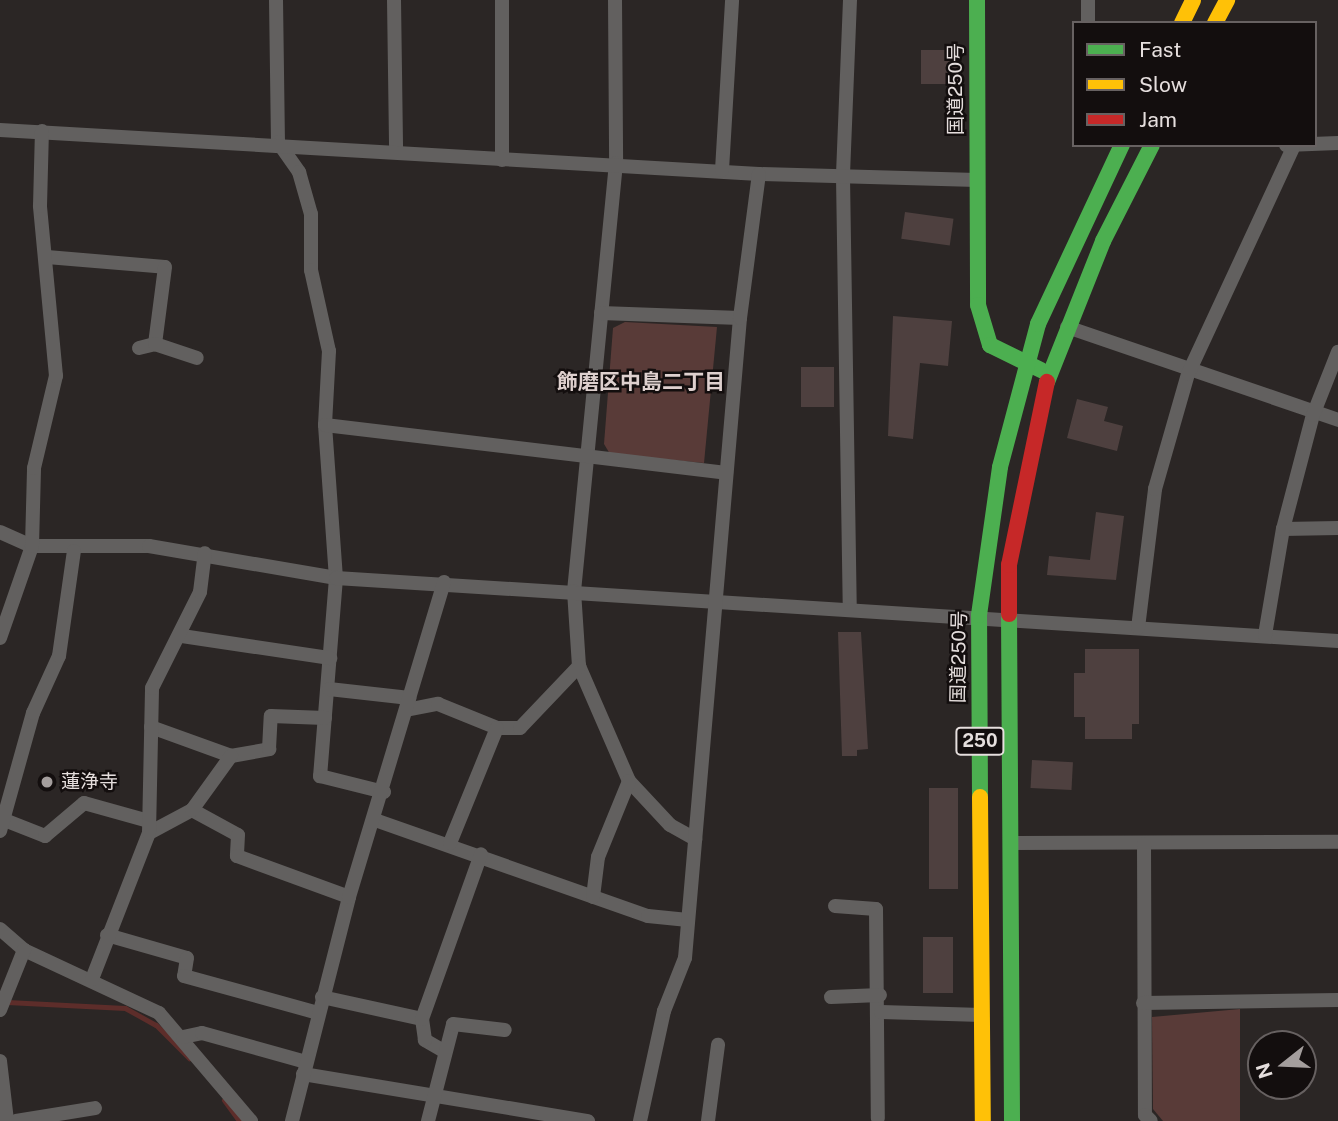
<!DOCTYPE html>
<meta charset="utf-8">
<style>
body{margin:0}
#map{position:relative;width:1338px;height:1121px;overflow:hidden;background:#2b2625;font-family:"Public Sans","Noto Sans JP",sans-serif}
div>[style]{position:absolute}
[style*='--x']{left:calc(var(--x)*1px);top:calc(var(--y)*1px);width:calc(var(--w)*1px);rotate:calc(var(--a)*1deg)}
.green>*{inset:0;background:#593b38}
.stream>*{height:5px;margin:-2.5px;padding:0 2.5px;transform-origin:2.5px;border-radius:2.5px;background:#5d2d2a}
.building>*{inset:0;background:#4e403f;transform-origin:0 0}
.street>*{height:14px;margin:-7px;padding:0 7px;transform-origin:7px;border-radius:7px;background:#62605f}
.fast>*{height:16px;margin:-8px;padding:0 8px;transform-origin:8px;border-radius:8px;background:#4caf50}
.slow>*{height:16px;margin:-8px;padding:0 8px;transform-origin:8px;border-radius:8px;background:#ffc107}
.jam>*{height:16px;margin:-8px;padding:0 8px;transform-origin:8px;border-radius:8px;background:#c62828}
.dots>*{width:19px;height:19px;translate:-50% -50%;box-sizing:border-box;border:4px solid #130e0e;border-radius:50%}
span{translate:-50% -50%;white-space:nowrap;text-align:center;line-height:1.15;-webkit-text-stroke:5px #130e0e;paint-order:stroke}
.shield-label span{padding:2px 5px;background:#130e0e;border:2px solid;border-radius:5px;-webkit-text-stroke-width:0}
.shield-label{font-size:18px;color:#e5dedd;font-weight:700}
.street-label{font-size:19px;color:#e5dedd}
.poi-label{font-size:19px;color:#e5dedd}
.left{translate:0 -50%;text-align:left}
.neighbourhood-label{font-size:21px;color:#ded0ce;font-weight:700}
.legend{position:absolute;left:1072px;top:21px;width:245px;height:126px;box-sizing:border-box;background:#130e0e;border:2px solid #676161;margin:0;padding:9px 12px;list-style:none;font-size:21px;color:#e5dedd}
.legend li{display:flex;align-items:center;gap:14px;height:35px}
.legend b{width:35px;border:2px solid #676161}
.north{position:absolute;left:1247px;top:1030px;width:70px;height:70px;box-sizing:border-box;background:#130e0e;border:2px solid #676161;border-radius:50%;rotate:252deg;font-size:19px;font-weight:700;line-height:28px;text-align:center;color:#e5dedd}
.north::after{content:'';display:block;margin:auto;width:24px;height:32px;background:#a49e9d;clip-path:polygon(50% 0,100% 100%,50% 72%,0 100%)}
</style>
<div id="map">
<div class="green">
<div style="clip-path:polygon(625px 322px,717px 327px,704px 463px,610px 454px,604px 444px,613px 328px)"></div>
<div style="clip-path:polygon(1240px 1009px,1240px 1121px,1163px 1121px,1153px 1109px,1152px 1017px)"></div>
</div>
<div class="stream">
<div style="--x:7;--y:1002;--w:118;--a:2.9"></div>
<div style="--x:125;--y:1008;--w:35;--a:29"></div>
<div style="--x:156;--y:1025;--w:47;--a:45"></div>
<div style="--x:224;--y:1100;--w:26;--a:54"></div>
</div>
<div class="building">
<div style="left:921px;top:50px;width:37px;height:34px"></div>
<div style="left:905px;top:212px;width:49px;height:27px;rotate:8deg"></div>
<div style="clip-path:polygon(893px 316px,952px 321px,948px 366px,920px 363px,913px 439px,888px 436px)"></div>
<div style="left:834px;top:367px;width:40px;height:33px;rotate:90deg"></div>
<div style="clip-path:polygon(1077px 399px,1108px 407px,1104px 421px,1123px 426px,1117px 451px,1067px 438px)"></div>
<div style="clip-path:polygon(1096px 512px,1124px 516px,1116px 580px,1047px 575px,1049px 556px,1090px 560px)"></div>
<div style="clip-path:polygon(838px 632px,861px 632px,868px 749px,857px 750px,857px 756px,842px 756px)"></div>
<div style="clip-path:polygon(1085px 649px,1139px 649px,1139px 724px,1132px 724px,1132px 739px,1085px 739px,1085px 717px,1074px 717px,1074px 673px,1085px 673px)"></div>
<div style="left:1032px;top:760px;width:41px;height:28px;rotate:3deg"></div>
<div style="left:929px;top:788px;width:29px;height:101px"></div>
<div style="left:923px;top:937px;width:30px;height:56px"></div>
</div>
<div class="street">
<div style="--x:276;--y:0;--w:142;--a:89.2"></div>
<div style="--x:278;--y:142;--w:37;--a:55"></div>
<div style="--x:299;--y:172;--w:44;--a:74.1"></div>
<div style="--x:311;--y:214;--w:56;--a:90"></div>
<div style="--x:311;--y:270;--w:83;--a:77.5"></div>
<div style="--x:329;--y:351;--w:74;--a:93.1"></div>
<div style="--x:325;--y:425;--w:153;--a:85.9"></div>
<div style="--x:336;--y:578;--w:199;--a:94.6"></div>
<div style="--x:320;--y:776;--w:66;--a:14"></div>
<div style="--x:394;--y:0;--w:150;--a:89.2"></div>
<div style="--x:502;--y:0;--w:160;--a:90"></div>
<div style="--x:615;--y:0;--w:163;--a:89.6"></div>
<div style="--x:616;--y:163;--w:430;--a:95.6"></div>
<div style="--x:574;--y:591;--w:75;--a:86.2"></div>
<div style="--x:579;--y:666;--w:125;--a:66.5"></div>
<div style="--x:629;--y:781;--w:60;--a:47"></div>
<div style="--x:670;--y:825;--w:29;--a:29"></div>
<div style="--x:850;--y:0;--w:177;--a:92.3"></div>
<div style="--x:843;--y:177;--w:430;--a:89.1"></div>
<div style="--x:1088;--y:23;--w:23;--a:-90"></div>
<div style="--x:0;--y:130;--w:760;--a:3.32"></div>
<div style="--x:759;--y:174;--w:218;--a:1.6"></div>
<div style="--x:1286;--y:145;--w:52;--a:-2.2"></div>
<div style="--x:722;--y:170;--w:170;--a:-86.6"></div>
<div style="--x:47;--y:257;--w:118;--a:4.8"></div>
<div style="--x:165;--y:267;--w:78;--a:97.4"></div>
<div style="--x:601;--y:313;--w:139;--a:2.1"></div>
<div style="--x:1067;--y:327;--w:287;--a:18.9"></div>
<div style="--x:139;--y:348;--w:16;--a:-14"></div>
<div style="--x:155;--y:344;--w:44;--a:18.4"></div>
<div style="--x:325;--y:425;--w:404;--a:6.8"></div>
<div style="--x:1283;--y:529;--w:55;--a:-1"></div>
<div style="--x:0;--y:532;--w:35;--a:24"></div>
<div style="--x:32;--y:546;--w:117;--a:0"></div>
<div style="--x:149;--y:546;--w:190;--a:9.7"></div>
<div style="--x:336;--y:578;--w:1004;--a:3.6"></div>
<div style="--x:1138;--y:628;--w:140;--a:-83"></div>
<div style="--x:1155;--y:489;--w:120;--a:-74"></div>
<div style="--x:1188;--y:374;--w:249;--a:-65.1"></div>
<div style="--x:1265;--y:635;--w:108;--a:-80.4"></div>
<div style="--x:1283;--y:529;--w:118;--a:-75.3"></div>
<div style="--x:1313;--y:415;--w:68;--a:-68.4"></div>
<div style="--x:182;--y:636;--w:150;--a:8.5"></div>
<div style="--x:0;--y:638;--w:97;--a:-70.8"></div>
<div style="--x:32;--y:546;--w:78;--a:-88.5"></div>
<div style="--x:34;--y:468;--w:95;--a:-76.6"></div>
<div style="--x:56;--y:376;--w:171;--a:-95.4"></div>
<div style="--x:40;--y:206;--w:75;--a:-88.5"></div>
<div style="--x:329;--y:689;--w:81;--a:6.4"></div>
<div style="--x:406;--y:710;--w:33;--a:-11"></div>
<div style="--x:438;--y:704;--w:64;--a:22.1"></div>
<div style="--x:497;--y:728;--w:23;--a:0"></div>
<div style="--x:520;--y:728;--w:86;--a:-46.4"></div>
<div style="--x:151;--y:727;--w:85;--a:19.9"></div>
<div style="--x:231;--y:756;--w:39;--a:-10"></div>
<div style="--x:269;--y:749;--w:33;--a:-87"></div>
<div style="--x:271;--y:716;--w:54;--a:2.1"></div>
<div style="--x:192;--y:810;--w:52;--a:28.5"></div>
<div style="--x:238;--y:835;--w:21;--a:93"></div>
<div style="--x:237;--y:856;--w:119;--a:20.1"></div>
<div style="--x:375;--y:820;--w:289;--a:19.4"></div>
<div style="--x:648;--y:916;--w:40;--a:5.7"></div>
<div style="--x:7;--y:821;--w:41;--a:21.5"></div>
<div style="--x:45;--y:836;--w:51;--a:-40.2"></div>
<div style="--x:84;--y:803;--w:67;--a:15.5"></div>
<div style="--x:0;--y:831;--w:123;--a:-74.4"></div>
<div style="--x:33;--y:713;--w:63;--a:-65.5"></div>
<div style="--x:59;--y:656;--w:106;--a:-81.9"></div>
<div style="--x:149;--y:833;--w:49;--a:-28.1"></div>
<div style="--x:192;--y:810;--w:67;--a:-54.2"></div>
<div style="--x:450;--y:843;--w:124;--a:-67.8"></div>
<div style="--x:1010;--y:843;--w:328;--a:-0.2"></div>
<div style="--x:1144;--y:844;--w:271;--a:89.8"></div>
<div style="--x:1145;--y:1115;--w:8;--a:45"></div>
<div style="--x:593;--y:897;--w:40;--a:-82.9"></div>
<div style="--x:598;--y:857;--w:82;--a:-67.8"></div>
<div style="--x:835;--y:906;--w:41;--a:4.2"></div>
<div style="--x:876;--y:909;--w:209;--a:89.5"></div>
<div style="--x:0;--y:929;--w:32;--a:41"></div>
<div style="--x:24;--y:950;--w:149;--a:25"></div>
<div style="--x:159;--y:1013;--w:142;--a:49.6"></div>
<div style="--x:107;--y:935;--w:83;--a:16"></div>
<div style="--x:187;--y:958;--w:18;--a:99"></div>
<div style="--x:184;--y:976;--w:139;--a:15.4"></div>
<div style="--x:92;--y:979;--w:157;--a:-68.7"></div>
<div style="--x:149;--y:833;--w:145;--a:-88.8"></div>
<div style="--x:152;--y:688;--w:107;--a:-63.4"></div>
<div style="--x:200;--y:592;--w:39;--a:-83"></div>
<div style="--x:322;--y:997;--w:102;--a:12.4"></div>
<div style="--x:831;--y:997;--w:49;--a:-2.3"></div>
<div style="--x:1143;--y:1003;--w:195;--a:-0.9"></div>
<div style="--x:0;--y:1010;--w:65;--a:-68.2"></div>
<div style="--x:881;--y:1012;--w:101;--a:1.7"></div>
<div style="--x:183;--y:1037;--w:19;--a:-12"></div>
<div style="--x:202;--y:1033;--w:108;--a:15.6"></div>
<div style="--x:442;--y:1050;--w:20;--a:-150"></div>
<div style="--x:425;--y:1040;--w:21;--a:-98"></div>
<div style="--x:422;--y:1019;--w:175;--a:-70.3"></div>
<div style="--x:0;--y:1061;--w:60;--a:83.3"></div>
<div style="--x:303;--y:1074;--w:289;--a:9.4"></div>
<div style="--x:16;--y:1121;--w:80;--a:-9.3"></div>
<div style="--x:292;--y:1121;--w:231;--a:-75.7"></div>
<div style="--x:349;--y:897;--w:329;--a:-73.2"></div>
<div style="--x:428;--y:1121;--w:100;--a:-75.5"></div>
<div style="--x:453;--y:1024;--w:52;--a:6.6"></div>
<div style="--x:640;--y:1121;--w:113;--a:-77.7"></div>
<div style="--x:664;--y:1011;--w:57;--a:-68.4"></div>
<div style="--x:685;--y:958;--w:642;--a:-85.09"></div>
<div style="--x:740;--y:318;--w:145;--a:-82.5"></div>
<div style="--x:708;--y:1121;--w:77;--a:-82.5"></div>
</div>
<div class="fast">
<div style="--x:977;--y:0;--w:305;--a:89.8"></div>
<div style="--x:978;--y:305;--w:42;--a:73.3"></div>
<div style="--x:990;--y:345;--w:57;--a:26.1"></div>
<div style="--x:1047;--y:382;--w:152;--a:-68.3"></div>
<div style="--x:1103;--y:241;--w:108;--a:-63"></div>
<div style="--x:1009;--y:614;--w:507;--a:89.66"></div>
<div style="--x:980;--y:797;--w:182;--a:-90.3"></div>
<div style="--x:979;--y:615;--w:149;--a:-81.9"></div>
<div style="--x:1000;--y:467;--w:148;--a:-75.1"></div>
<div style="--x:1038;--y:324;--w:198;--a:-64.9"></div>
</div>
<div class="slow">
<div style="--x:1182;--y:23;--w:25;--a:-64"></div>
<div style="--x:1215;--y:23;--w:26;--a:-62"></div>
<div style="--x:980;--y:797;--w:324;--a:89.5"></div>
</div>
<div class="jam">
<div style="--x:1009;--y:614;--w:49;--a:-90"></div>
<div style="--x:1009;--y:565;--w:187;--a:-78.3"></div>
</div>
<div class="dots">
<div style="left:47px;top:782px;background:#a49e9d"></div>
</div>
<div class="shield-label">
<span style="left:980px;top:741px">250</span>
</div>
<div class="street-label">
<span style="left:956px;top:89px;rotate:-90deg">国道250号</span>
<span style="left:959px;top:657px;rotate:-89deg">国道250号</span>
</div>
<div class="poi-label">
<span class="left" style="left:61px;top:782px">蓮浄寺</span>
</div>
<div class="neighbourhood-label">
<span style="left:641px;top:382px">飾磨区中島二丁目</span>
</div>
<ul class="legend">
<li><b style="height:9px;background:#4caf50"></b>Fast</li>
<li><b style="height:9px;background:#ffc107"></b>Slow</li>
<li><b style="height:9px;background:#c62828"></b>Jam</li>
</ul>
<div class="north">N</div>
</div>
